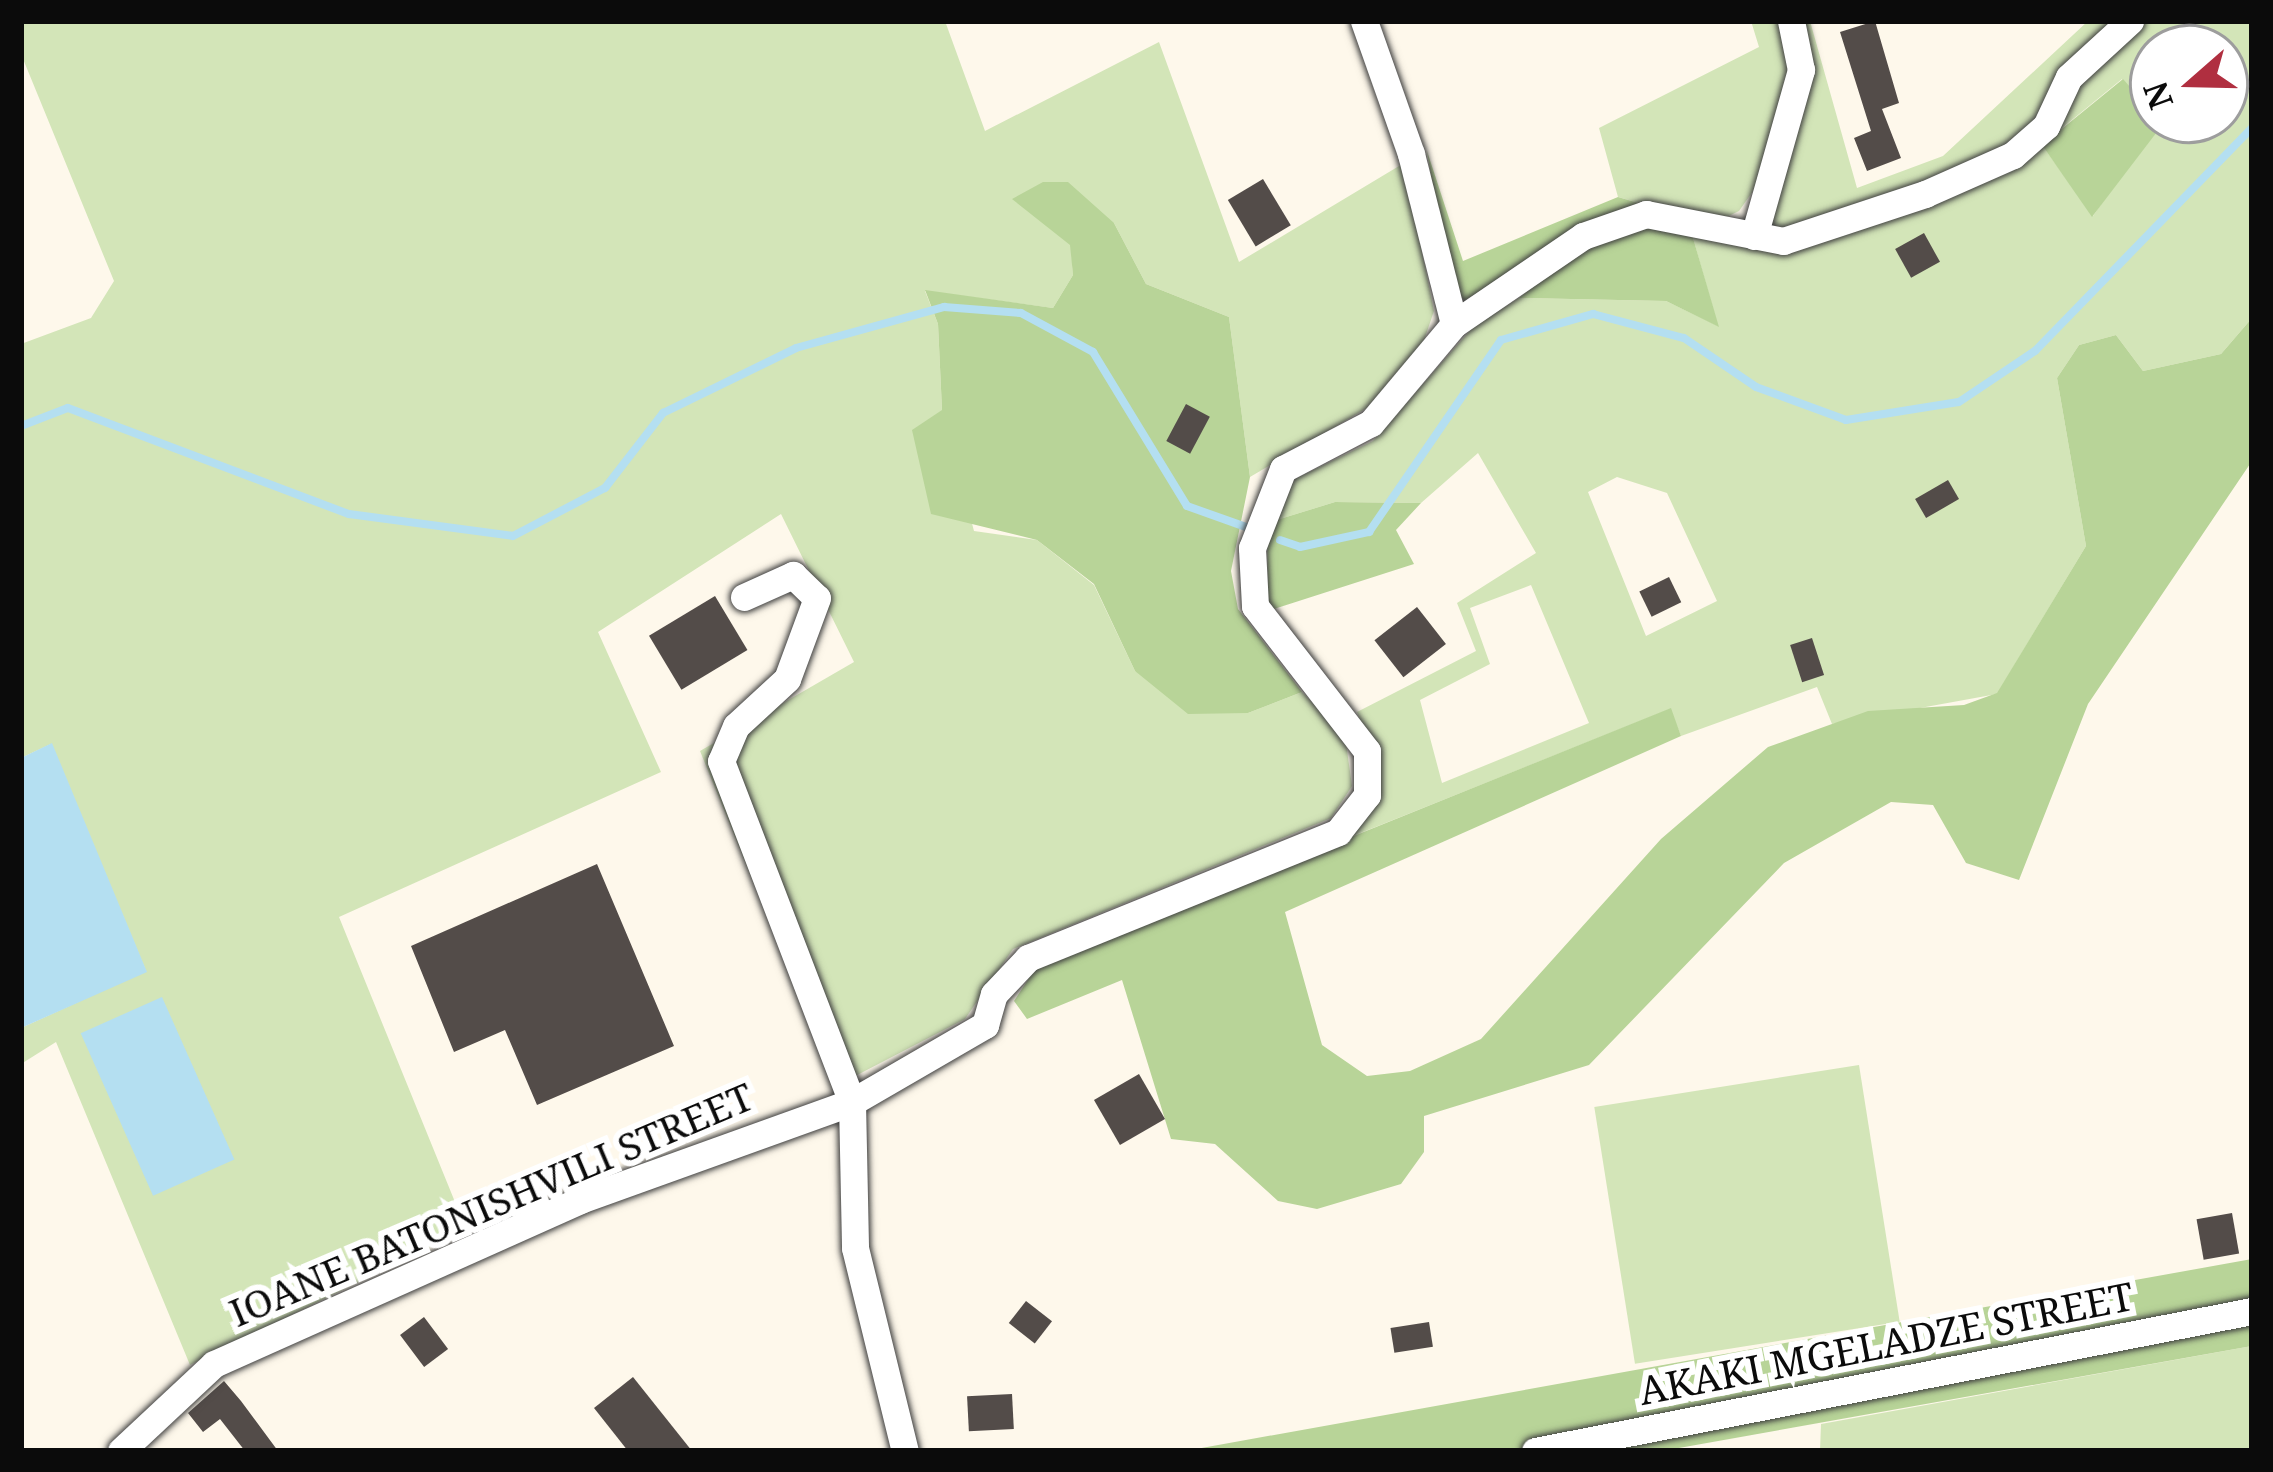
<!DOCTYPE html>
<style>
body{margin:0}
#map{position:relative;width:2273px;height:1472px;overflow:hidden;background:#fef8eb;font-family:"Noto Serif",serif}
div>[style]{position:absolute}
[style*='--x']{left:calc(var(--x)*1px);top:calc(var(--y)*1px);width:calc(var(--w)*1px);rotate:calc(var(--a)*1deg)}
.green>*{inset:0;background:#d3e5b8;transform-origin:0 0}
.forest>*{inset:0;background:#b8d498}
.water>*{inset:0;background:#b4dff1;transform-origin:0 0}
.stream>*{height:8px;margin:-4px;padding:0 4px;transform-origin:4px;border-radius:4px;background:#b4dff1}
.building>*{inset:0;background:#534c49;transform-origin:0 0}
.roads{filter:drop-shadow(0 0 3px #3e3e3e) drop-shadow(0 0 3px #3e3e3e)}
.minor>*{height:27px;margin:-13.5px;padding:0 13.5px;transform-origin:13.5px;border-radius:13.5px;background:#fff}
span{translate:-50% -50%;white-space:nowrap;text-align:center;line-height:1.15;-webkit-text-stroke:12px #fff;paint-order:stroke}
.street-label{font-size:39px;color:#0b0b0b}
.frame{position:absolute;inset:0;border:24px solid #0b0b0b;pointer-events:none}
.north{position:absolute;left:2129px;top:24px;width:120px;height:120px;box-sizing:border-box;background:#fff;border:3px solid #9d9d9d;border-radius:50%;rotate:250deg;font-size:33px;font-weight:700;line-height:48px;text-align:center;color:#0b0b0b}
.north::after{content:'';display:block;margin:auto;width:42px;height:54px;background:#b02f40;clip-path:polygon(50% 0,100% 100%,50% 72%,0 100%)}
</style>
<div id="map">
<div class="green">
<div style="clip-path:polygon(21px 21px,945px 21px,985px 131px,1159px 42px,1239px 262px,1404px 163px,1434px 311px,1420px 352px,1387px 396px,1250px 477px,1229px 317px,1146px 284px,1114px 223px,1071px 245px,1073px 275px,1053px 308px,925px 291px,938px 324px,942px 410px,974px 531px,1037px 540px,1094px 585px,1135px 671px,1248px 713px,1302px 692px,1345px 736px,1352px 786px,1331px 818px,1013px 949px,965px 1019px,836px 1086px,700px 751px,854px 662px,781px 514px,598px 632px,661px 772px,339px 917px,466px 1229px,190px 1365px,56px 1042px,21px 1064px,21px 1028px,146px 971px,51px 744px,21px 758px,21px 344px,91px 318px,114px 281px,21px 54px)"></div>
<div style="clip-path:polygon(1751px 21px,1783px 21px,1796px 71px,1758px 184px,1739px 211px,1712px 224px,1618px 197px,1599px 128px,1759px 47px)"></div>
<div style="clip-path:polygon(1800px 21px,1810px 21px,1857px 188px,1943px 156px,2088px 21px,2115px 21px,2011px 148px,1827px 224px,1765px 229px)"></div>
<div style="clip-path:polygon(evenodd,2144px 21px,2252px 21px,2252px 318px,2221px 354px,2143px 371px,2116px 335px,2079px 345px,2057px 378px,2086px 546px,1997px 694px,1832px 724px,1817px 687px,1681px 736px,1670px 709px,1348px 838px,1381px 774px,1357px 712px,1476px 651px,1457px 603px,1536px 553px,1478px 453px,1421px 503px,1335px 502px,1267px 523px,1293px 480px,1373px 441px,1474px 326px,1519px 298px,1666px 301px,1718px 326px,1691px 231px,1771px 250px,2042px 145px,2093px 216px,2159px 120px,2225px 120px,2225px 48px,2153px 48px,2153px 113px,2122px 79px,2056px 133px,2080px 85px,2144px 21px,1617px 477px,1667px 493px,1717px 601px,1646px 636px,1588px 492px,1617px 477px,2144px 21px,1531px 585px,1589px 723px,1442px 783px,1420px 700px,1490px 664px,1470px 608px,1531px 585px)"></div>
<div style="left:1859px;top:1065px;width:260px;height:268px;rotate:81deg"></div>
<div style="clip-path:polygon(2252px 1346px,2252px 1451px,1820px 1451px,1821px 1424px)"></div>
</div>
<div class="forest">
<div style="clip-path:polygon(2123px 79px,2163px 124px,2092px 217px,2042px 145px)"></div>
<div style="clip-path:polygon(1427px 151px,1463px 261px,1618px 197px,1642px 204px,1465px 300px,1449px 289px)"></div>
<div style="clip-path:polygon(1043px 182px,1068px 182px,1114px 223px,1146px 284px,1229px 317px,1250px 477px,1231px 571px,1238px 609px,1302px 692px,1248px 713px,1188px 714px,1135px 671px,1094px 584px,1037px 540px,931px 514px,912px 430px,942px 410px,938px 324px,925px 290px,1053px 308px,1073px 275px,1070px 245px,1012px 199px)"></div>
<div style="clip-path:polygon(1656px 225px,1691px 231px,1719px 327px,1666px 301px,1519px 298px,1591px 241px)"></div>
<div style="clip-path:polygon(2252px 318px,2252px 461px,2088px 704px,2019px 880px,1966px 863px,1933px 805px,1891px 802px,1784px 863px,1589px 1065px,1424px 1116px,1424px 1152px,1401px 1184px,1317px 1209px,1278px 1201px,1215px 1144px,1171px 1139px,1122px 980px,1027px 1019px,1014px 1001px,1039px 963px,1671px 708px,1681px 736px,1285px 912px,1322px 1045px,1367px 1076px,1410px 1071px,1481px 1039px,1661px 839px,1768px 747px,1868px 711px,1964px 705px,1997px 693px,2086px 546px,2057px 378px,2079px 345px,2116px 335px,2143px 371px,2221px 354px)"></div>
<div style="clip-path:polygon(1335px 502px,1421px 503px,1396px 530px,1414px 564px,1268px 611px,1267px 523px)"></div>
<div style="clip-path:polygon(2252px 1259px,2252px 1346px,1662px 1451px,1185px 1451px)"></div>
</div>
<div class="water">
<div style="clip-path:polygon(52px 743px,147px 972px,21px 1028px,21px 758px)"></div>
<div style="left:162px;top:997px;width:178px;height:89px;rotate:66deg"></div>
</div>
<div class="stream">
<div style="--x:21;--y:426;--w:50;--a:-21"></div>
<div style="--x:68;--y:408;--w:300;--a:20.7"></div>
<div style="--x:349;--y:514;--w:165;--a:7.6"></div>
<div style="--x:513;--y:536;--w:104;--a:-27.6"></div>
<div style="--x:605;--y:488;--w:95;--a:-52.3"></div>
<div style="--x:663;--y:413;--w:148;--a:-26"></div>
<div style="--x:796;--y:348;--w:154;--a:-15.5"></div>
<div style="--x:944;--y:307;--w:77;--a:4.5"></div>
<div style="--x:1021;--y:313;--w:82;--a:28.4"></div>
<div style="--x:1093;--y:352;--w:180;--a:58.6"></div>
<div style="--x:1187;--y:506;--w:63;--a:19.6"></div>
<div style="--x:1280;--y:540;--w:21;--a:19"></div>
<div style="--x:1300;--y:547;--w:71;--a:-12.3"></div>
<div style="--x:1369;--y:532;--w:233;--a:-55.5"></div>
<div style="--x:1501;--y:340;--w:96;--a:-15.8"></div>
<div style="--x:1593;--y:314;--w:94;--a:14.8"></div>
<div style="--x:1684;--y:338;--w:87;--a:34.2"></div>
<div style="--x:1756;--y:387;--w:96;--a:20.1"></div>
<div style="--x:1846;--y:420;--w:114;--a:-9.1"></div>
<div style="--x:1959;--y:402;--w:92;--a:-33.9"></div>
<div style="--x:2035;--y:351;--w:311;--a:-45.8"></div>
</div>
<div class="building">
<div style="clip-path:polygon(1875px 21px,1899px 103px,1882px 109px,1901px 158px,1867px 171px,1854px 138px,1871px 131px,1840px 32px)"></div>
<div style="left:1263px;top:179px;width:54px;height:41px;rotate:59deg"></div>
<div style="left:1924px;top:233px;width:33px;height:33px;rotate:61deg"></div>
<div style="left:1186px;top:404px;width:27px;height:42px;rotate:28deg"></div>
<div style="left:1948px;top:480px;width:22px;height:38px;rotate:60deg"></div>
<div style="left:1669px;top:577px;width:28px;height:33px;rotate:64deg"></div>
<div style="left:715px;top:596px;width:63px;height:77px;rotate:59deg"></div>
<div style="left:1417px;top:607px;width:47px;height:54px;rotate:52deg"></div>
<div style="left:1812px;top:638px;width:39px;height:23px;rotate:72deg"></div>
<div style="clip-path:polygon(597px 864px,674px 1046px,537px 1105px,505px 1030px,454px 1052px,411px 946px)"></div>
<div style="left:1139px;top:1074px;width:52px;height:52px;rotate:60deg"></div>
<div style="left:2232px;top:1213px;width:41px;height:36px;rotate:80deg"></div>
<div style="left:1026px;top:1301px;width:33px;height:28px;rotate:38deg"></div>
<div style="left:424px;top:1317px;width:40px;height:30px;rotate:53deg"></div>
<div style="left:1429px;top:1322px;width:25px;height:39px;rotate:81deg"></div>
<div style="clip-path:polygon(633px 1377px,692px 1451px,628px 1451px,594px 1408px)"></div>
<div style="clip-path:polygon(224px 1381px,241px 1401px,278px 1451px,245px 1451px,220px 1419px,203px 1432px,188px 1413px)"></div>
<div style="left:1012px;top:1394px;width:35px;height:45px;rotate:87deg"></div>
</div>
<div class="roads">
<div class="minor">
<div style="--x:1364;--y:21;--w:141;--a:70.5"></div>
<div style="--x:1411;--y:154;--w:175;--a:75.8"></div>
<div style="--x:1754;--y:236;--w:173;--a:-74.2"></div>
<div style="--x:1801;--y:70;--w:50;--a:-101.5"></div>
<div style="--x:744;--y:597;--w:54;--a:-24.2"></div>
<div style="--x:793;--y:575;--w:33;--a:44"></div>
<div style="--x:817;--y:598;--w:86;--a:110.3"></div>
<div style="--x:787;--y:679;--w:69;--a:137.3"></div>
<div style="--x:736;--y:726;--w:38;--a:113"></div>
<div style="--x:721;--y:761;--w:365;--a:69"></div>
<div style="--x:852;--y:1102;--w:146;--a:88.8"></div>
<div style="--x:855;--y:1248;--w:209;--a:76.2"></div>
<div style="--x:121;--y:1451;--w:127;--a:-43.1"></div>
<div style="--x:214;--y:1364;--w:401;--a:-24.1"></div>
<div style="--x:580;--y:1200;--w:289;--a:-19.8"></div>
<div style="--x:852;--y:1102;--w:154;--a:-30.1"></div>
<div style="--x:985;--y:1025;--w:32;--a:-74"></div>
<div style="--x:994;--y:994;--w:50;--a:-46.6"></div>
<div style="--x:1028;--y:958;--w:335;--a:-22.1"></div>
<div style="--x:1338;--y:832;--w:47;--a:-51.9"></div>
<div style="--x:1367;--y:795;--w:44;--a:-90"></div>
<div style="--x:1367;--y:751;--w:183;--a:-127.7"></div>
<div style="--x:1255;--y:606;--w:58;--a:-93"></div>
<div style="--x:1252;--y:548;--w:85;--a:-68.6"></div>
<div style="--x:1283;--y:469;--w:99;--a:-27.6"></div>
<div style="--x:1371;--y:423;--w:129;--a:-50"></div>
<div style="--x:1454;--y:324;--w:156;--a:-34.3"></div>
<div style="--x:1583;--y:236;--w:67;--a:-19.2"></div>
<div style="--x:1646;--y:214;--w:140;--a:11.1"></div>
<div style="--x:1783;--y:241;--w:150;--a:-18.3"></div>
<div style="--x:1925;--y:194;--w:96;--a:-23.9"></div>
<div style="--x:2013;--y:155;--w:44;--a:-41.3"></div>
<div style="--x:2046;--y:126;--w:54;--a:-64.9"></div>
<div style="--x:2069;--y:77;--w:83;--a:-42.6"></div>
<div style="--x:1535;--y:1451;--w:731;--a:-11.05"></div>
</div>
</div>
<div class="street-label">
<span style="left:491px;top:1204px;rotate:-23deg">IOANE BATONISHVILI STREET</span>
<span style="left:1886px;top:1343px;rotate:-11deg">AKAKI MGELADZE STREET</span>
</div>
<div class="frame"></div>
<div class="north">N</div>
</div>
